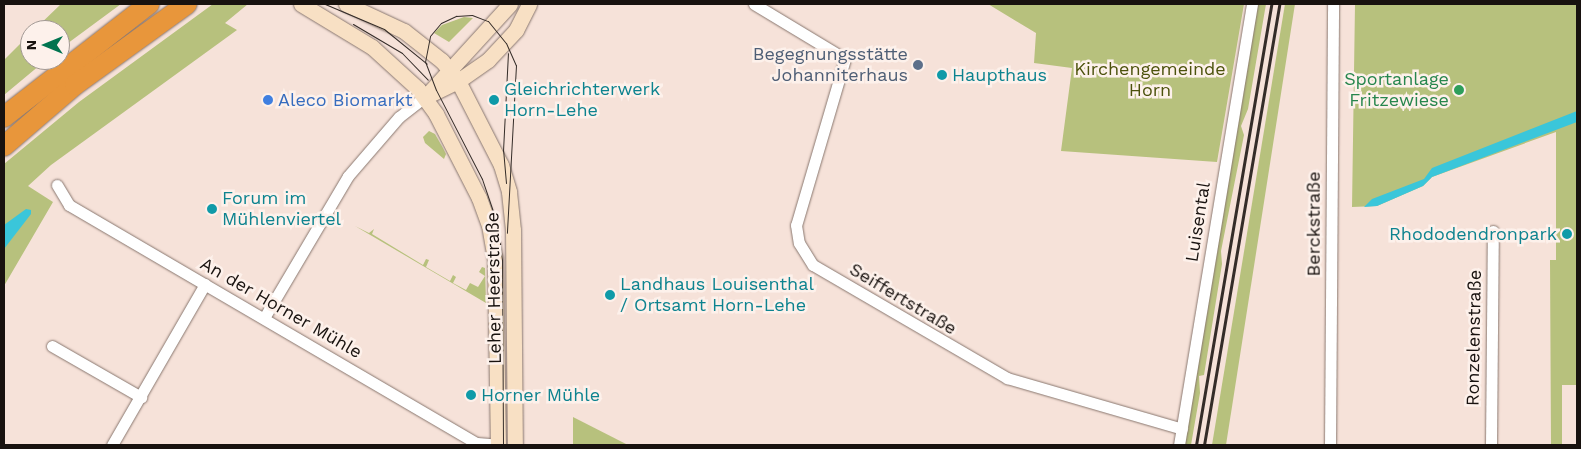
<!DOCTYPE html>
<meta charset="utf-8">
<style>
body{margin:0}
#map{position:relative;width:1581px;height:449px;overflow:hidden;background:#f6e2d9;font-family:"Work Sans",sans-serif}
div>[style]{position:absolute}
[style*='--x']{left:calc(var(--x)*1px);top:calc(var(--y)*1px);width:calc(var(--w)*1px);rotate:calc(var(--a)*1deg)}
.green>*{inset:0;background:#b7c17d}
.water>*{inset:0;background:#3ac6da}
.roads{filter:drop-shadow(0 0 1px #89776f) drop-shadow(0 0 1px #89776f)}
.minor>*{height:11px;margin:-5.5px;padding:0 5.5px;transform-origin:5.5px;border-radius:5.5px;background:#fff}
.secondary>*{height:15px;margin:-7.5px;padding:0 7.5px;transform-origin:7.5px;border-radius:7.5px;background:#f8e0c4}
.motorway>*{height:20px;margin:-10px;padding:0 10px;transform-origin:10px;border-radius:10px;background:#e8963b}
.tram>*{height:1px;margin:-0.5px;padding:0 0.5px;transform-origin:0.5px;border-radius:0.5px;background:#342c28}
.rail>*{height:3px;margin:-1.5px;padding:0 1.5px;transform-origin:1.5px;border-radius:1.5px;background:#342c28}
.dots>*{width:14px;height:14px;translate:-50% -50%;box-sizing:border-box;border:2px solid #fdf1eb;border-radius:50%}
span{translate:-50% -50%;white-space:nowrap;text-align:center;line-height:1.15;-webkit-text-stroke:5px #fdf1eb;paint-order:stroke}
.service-label{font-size:18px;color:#4e5e75}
.right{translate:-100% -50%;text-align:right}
.park-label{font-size:18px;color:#4c520c}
.culture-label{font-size:18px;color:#0d838f}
.left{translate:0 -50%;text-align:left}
.leisure-label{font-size:18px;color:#27864d}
.shop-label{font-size:18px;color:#366cbe}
.street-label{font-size:18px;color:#18120f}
.frame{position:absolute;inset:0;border:5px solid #18120f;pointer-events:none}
.north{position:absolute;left:20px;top:20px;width:50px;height:50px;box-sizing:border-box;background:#fdf1eb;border:1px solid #a19893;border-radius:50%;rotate:270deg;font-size:14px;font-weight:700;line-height:20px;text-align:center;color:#18120f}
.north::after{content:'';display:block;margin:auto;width:18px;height:22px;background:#01744f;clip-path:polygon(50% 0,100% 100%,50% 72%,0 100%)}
</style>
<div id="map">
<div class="green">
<div style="clip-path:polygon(61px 4px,121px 4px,60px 49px,60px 30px,34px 30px)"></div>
<div style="clip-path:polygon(213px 4px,248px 4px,225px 23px,237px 30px,51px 165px,28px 186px,53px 202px,4px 286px,4px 164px,79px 102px)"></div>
<div style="clip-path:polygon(988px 4px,1244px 4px,1217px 162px,1061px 151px,1072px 68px,1034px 63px,1036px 33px)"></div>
<div style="clip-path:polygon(1257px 4px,1266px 4px,1248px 109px,1241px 126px,1244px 135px,1221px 251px,1222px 264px,1204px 375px,1199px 376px,1200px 393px,1191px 445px,1183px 445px)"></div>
<div style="clip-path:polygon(1285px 4px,1295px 4px,1226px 445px,1212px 445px)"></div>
<div style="clip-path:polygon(1355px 4px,1577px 4px,1577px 385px,1562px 385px,1562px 445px,1551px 445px,1550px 260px,1556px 260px,1556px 132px,1432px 177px,1423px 186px,1377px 206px,1352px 207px)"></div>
<div style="clip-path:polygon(464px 17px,473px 18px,449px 42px,434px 33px,442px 25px)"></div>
<div style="clip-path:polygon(30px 34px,30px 60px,46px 60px,4px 95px,4px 60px)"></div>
<div style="clip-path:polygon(429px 131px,435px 134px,443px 148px,446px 154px,444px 159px,425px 143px,423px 137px)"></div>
<div style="clip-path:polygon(355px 226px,369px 233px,374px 229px,372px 234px,423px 265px,426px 259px,429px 260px,426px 267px,450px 281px,453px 275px,456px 277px,453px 283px,466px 290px,470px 283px,478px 287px,485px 276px,479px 272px,482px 267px,485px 268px,486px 303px)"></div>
<div style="clip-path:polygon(573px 417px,628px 445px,573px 445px)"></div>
</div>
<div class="water">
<div style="clip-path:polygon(1577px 111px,1577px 122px,1432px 177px,1423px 186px,1377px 206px,1364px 207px,1372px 199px,1424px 179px,1432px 168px)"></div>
<div style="clip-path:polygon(26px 209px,31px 210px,31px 214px,4px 249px,4px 225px)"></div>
</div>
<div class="roads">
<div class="minor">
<div style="--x:754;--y:4;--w:106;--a:31.1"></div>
<div style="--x:845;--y:59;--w:173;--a:106.4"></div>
<div style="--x:796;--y:225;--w:18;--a:81"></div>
<div style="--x:799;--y:243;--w:26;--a:58"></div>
<div style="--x:813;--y:265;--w:225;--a:30.2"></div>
<div style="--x:1007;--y:378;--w:182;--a:16.2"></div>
<div style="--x:57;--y:185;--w:23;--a:59"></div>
<div style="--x:69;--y:205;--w:472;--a:30.3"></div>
<div style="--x:477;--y:443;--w:21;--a:5"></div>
<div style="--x:264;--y:318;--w:165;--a:-59.4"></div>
<div style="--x:348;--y:176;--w:78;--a:-49.2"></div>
<div style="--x:399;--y:117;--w:33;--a:-38"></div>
<div style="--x:52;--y:346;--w:103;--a:29.8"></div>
<div style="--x:112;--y:445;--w:186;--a:-60"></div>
<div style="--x:1179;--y:445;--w:447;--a:-80.6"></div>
<div style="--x:1330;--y:445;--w:441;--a:-89.6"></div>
<div style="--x:1491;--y:445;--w:214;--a:-89.5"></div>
</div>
<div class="secondary">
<div style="--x:301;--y:4;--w:83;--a:31.2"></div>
<div style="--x:372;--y:47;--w:62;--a:42.4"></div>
<div style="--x:418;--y:89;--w:31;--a:54"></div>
<div style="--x:436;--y:114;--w:94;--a:62.9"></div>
<div style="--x:479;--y:198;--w:29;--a:70"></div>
<div style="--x:489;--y:225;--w:34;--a:80"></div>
<div style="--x:495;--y:258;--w:187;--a:89.1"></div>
<div style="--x:346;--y:4;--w:64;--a:25"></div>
<div style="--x:404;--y:31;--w:48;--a:38.3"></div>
<div style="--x:442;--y:61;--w:26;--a:51"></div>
<div style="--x:458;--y:81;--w:94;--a:62.9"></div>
<div style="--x:501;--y:165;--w:28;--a:73"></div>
<div style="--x:509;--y:192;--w:38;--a:84"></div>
<div style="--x:513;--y:230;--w:215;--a:89.5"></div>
<div style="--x:427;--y:95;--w:123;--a:-47.6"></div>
<div style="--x:425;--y:97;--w:37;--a:-26"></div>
<div style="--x:458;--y:81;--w:37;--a:-35"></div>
<div style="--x:488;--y:60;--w:41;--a:-47"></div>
<div style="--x:516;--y:30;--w:29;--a:-63"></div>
</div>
<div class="motorway">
<div style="--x:4;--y:117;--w:184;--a:-37.9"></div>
<div style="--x:4;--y:146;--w:94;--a:-40.7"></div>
<div style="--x:75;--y:85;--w:138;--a:-35.9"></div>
</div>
</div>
<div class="tram">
<div style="--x:325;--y:4;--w:64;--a:23"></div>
<div style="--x:384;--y:29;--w:55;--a:39.1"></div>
<div style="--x:353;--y:24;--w:57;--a:30.6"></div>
<div style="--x:402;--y:53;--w:37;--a:46"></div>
<div style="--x:506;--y:183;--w:32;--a:-95"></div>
<div style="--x:503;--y:151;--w:98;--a:-87.1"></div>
<div style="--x:503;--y:445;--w:185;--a:-90.3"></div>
<div style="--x:502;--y:260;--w:34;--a:-97"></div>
<div style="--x:498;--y:226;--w:50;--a:-108.8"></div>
<div style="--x:482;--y:179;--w:100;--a:-117.3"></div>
<div style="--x:436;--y:90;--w:30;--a:-111"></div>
<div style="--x:425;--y:62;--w:26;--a:-79"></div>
<div style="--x:430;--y:36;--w:17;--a:-50"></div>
<div style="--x:441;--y:23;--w:17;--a:-25"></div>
<div style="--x:456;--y:16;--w:16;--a:-4"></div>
<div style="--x:472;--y:15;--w:17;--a:21"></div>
<div style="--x:488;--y:21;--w:28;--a:51"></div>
<div style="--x:506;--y:43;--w:24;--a:66"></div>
<div style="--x:516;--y:65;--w:168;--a:93.1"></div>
</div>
<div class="rail">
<div style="--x:1196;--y:445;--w:447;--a:-80.3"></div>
<div style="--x:1204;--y:445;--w:447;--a:-80.3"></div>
</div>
<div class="dots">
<div style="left:918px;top:65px;background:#5c6f8a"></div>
<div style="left:942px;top:75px;background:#0f9aa8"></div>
<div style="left:1459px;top:90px;background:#2e9e5b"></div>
<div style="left:268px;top:100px;background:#3f7fe0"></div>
<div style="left:494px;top:100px;background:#0f9aa8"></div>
<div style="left:212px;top:209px;background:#0f9aa8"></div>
<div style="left:1567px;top:234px;background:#0f9aa8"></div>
<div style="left:610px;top:295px;background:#0f9aa8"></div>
<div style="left:471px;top:395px;background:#0f9aa8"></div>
</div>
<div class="service-label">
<span class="right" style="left:908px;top:65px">Begegnungsstätte<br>Johanniterhaus</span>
</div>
<div class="park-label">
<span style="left:1150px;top:80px">Kirchengemeinde<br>Horn</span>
</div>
<div class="culture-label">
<span class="left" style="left:952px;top:75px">Haupthaus</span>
<span class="left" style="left:504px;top:100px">Gleichrichterwerk<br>Horn-Lehe</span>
<span class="left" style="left:222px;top:209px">Forum im<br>Mühlenviertel</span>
<span class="right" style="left:1557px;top:234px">Rhododendronpark</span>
<span class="left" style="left:620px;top:295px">Landhaus Louisenthal<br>/ Ortsamt Horn-Lehe</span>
<span class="left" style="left:481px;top:395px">Horner Mühle</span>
</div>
<div class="leisure-label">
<span class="right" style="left:1449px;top:90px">Sportanlage<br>Fritzewiese</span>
</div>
<div class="shop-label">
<span class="left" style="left:278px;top:100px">Aleco Biomarkt</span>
</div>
<div class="street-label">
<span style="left:1198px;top:222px;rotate:-81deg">Luisental</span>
<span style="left:1314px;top:224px;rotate:-90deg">Berckstraße</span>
<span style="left:494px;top:288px;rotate:-91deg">Leher Heerstraße</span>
<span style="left:903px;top:299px;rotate:31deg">Seiffertstraße</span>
<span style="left:281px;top:308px;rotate:30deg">An der Horner Mühle</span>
<span style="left:1474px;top:338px;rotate:-89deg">Ronzelenstraße</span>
</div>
<div class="frame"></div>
<div class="north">N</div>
</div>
